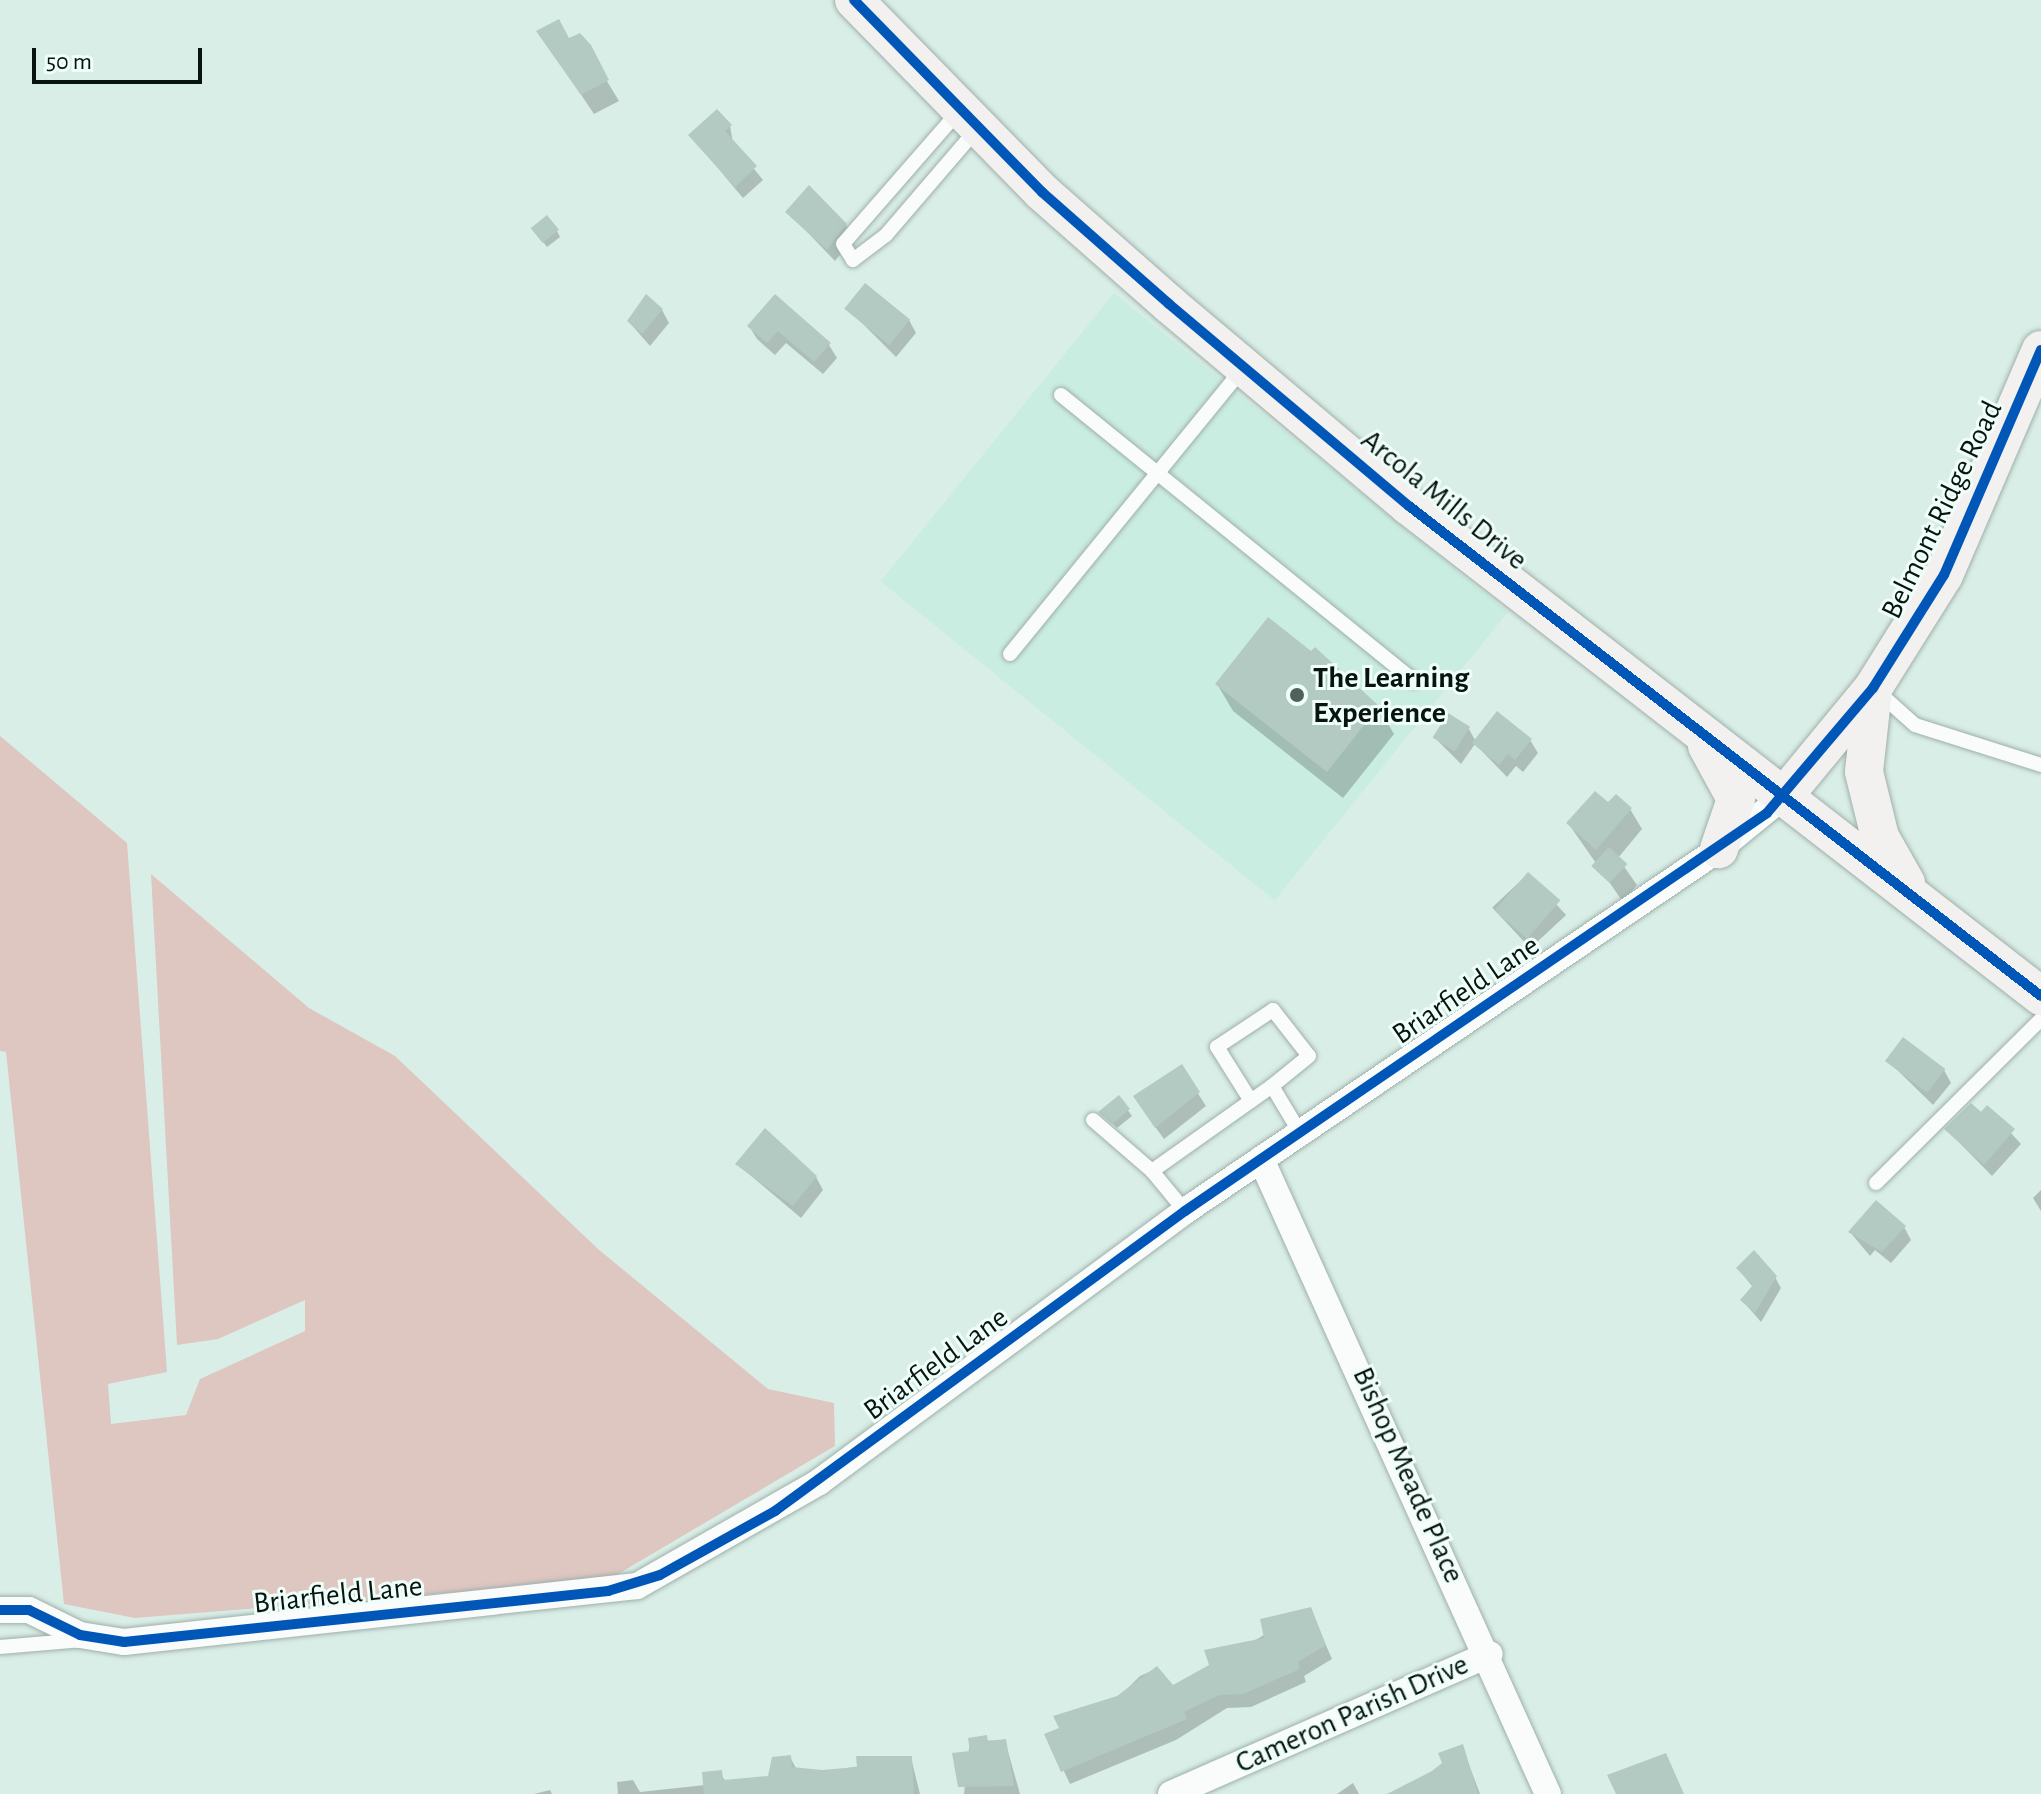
<!DOCTYPE html>
<style>
body{margin:0}
#map{position:relative;width:2041px;height:1794px;overflow:hidden;background:#d9eee7;font-family:"Alegreya Sans",sans-serif}
div>[style]{position:absolute}
[style*='--x']{left:calc(var(--x)*1px);top:calc(var(--y)*1px);width:calc(var(--w)*1px);rotate:calc(var(--a)*1deg)}
.built>*{inset:0;background:#caede2;transform-origin:0 0}
.forest>*{inset:0;background:#dec6c1}
.shadow>*{inset:0;background:#0003;transform-origin:0 0}
.building>*{inset:0;background:#b3cac3;transform-origin:0 0}
.roads{filter:drop-shadow(0 0 2px #9fafaa) drop-shadow(0 0 2px #9fafaa)}
.lane>*{height:14px;margin:-7px;padding:0 7px;transform-origin:7px;border-radius:7px;background:#f9fcfb}
.street>*{height:26px;margin:-13px;padding:0 13px;transform-origin:13px;border-radius:13px;background:#f9fcfb}
.secondary>*{height:38px;margin:-19px;padding:0 19px;transform-origin:19px;border-radius:19px;background:#f2f1f0}
.cycleway>*{height:10px;margin:-5px;padding:0 5px;transform-origin:5px;border-radius:5px;background:#0057b8}
.dots>*{width:22px;height:22px;translate:-50% -50%;box-sizing:border-box;border:4px solid #effef9;border-radius:50%}
span{translate:-50% -50%;white-space:nowrap;text-align:center;line-height:1.15;-webkit-text-stroke:6px #effef9;paint-order:stroke}
.street-label{font-size:30px;color:#071410}
.poi-label{font-size:30px;color:#071410;font-weight:700}
.left{translate:0 -50%;text-align:left}
.scale{position:absolute;left:32px;top:48px;width:170px;height:36px;box-sizing:border-box;border:4px solid #071410;border-top:0;padding-left:10px;font-size:24px;line-height:28px;white-space:nowrap;color:#071410;-webkit-text-stroke:6px #effef9;paint-order:stroke}
</style>
<div id="map">
<div class="built">
<div style="left:1114px;top:293px;width:507px;height:371px;rotate:39deg"></div>
</div>
<div class="forest">
<div style="clip-path:polygon(0 736px,127px 843px,167px 1372px,108px 1384px,111px 1424px,186px 1415px,200px 1379px,305px 1331px,305px 1300px,218px 1339px,177px 1345px,151px 874px,309px 1008px,395px 1056px,598px 1249px,768px 1389px,834px 1403px,835px 1446px,608px 1580px,135px 1618px,64px 1604px,6px 1052px,0 1051px)"></div>
</div>
<div class="shadow">
<div style="clip-path:polygon(539px 32px,569px 40px,579px 35px,619px 101px,594px 114px)"></div>
<div style="clip-path:polygon(730px 126px,733px 143px,763px 180px,743px 198px,691px 136px)"></div>
<div style="clip-path:polygon(788px 212px,846px 225px,853px 238px,835px 261px)"></div>
<div style="clip-path:polygon(557px 231px,560px 237px,547px 247px,537px 234px)"></div>
<div style="clip-path:polygon(775px 297px,829px 345px,837px 358px,823px 374px,786px 343px,775px 355px,757px 339px,749px 326px)"></div>
<div style="clip-path:polygon(847px 308px,909px 320px,916px 333px,896px 357px)"></div>
<div style="clip-path:polygon(662px 310px,669px 323px,650px 346px,629px 322px)"></div>
<div style="clip-path:polygon(1312px 654px,1378px 707px,1394px 734px,1343px 798px,1233px 711px,1217px 684px)"></div>
<div style="clip-path:polygon(1469px 729px,1476px 742px,1530px 740px,1538px 753px,1523px 772px,1516px 766px,1507px 777px,1475px 744px,1461px 764px,1434px 737px)"></div>
<div style="clip-path:polygon(1630px 809px,1642px 829px,1618px 858px,1637px 885px,1623px 902px,1568px 823px)"></div>
<div style="left:1528px;top:874px;width:56px;height:49px;rotate:47deg"></div>
<div style="clip-path:polygon(1887px 1060px,1944px 1070px,1951px 1083px,1933px 1105px)"></div>
<div style="clip-path:polygon(1181px 1067px,1206px 1106px,1164px 1139px,1143px 1110px)"></div>
<div style="clip-path:polygon(1119px 1098px,1132px 1116px,1117px 1128px,1101px 1112px)"></div>
<div style="clip-path:polygon(1988px 1108px,2021px 1144px,1992px 1176px,1947px 1130px)"></div>
<div style="clip-path:polygon(737px 1164px,816px 1177px,823px 1190px,801px 1218px)"></div>
<div style="clip-path:polygon(2041px 1190px,2041px 1211px,2033px 1198px)"></div>
<div style="clip-path:polygon(1904px 1227px,1911px 1240px,1891px 1263px,1875px 1250px,1870px 1256px,1850px 1232px)"></div>
<div style="clip-path:polygon(1738px 1269px,1775px 1277px,1781px 1288px,1761px 1322px,1742px 1300px,1753px 1287px)"></div>
<div style="clip-path:polygon(1310px 1609px,1332px 1659px,1304px 1676px,1306px 1682px,1251px 1707px,1227px 1708px,1176px 1740px,1070px 1784px,1047px 1735px,1118px 1698px,1140px 1676px,1156px 1669px,1172px 1687px)"></div>
<div style="clip-path:polygon(970px 1740px,1005px 1741px,1020px 1794px,964px 1794px)"></div>
<div style="clip-path:polygon(1462px 1746px,1480px 1794px,1404px 1794px,1444px 1764px)"></div>
<div style="clip-path:polygon(790px 1757px,797px 1770px,822px 1772px,911px 1758px,920px 1794px,618px 1794px,617px 1782px,633px 1780px,640px 1792px,705px 1785px,720px 1773px,726px 1782px,769px 1778px)"></div>
<div style="clip-path:polygon(1353px 1783px,1359px 1794px,1337px 1794px)"></div>
<div style="clip-path:polygon(550px 1790px,552px 1794px,534px 1794px)"></div>
</div>
<div class="building">
<div style="clip-path:polygon(559px 19px,569px 38px,580px 33px,591px 45px,609px 80px,581px 95px,536px 31px)"></div>
<div style="clip-path:polygon(717px 109px,732px 125px,725px 131px,757px 166px,735px 187px,688px 135px)"></div>
<div style="clip-path:polygon(809px 185px,847px 224px,827px 250px,785px 212px)"></div>
<div style="left:547px;top:215px;width:19px;height:21px;rotate:51deg"></div>
<div style="left:865px;top:283px;width:58px;height:33px;rotate:39deg"></div>
<div style="clip-path:polygon(646px 294px,663px 309px,642px 334px,627px 321px)"></div>
<div style="clip-path:polygon(775px 294px,831px 343px,814px 362px,778px 331px,767px 343px,747px 326px)"></div>
<div style="clip-path:polygon(1268px 617px,1311px 651px,1315px 647px,1379px 706px,1327px 772px,1215px 684px)"></div>
<div style="clip-path:polygon(1497px 711px,1532px 739px,1515px 760px,1508px 754px,1499px 765px,1472px 743px)"></div>
<div style="left:1448px;top:713px;width:26px;height:29px;rotate:32deg"></div>
<div style="clip-path:polygon(1595px 791px,1608px 802px,1616px 794px,1632px 808px,1596px 850px,1566px 823px)"></div>
<div style="left:1609px;top:847px;width:25px;height:26px;rotate:43deg"></div>
<div style="left:1528px;top:872px;width:43px;height:51px;rotate:41deg"></div>
<div style="left:1903px;top:1037px;width:53px;height:30px;rotate:37deg"></div>
<div style="clip-path:polygon(1182px 1064px,1200px 1092px,1155px 1128px,1133px 1096px)"></div>
<div style="clip-path:polygon(1119px 1095px,1130px 1109px,1112px 1124px,1098px 1112px)"></div>
<div style="clip-path:polygon(1971px 1103px,1981px 1112px,1987px 1105px,2015px 1129px,1984px 1165px,1944px 1129px)"></div>
<div style="clip-path:polygon(765px 1128px,817px 1176px,793px 1206px,735px 1164px)"></div>
<div style="clip-path:polygon(1876px 1200px,1906px 1226px,1882px 1252px,1848px 1232px)"></div>
<div style="clip-path:polygon(1754px 1250px,1777px 1276px,1755px 1313px,1740px 1300px,1753px 1285px,1736px 1268px)"></div>
<div style="clip-path:polygon(1311px 1607px,1326px 1645px,1298px 1662px,1300px 1669px,1243px 1694px,1219px 1695px,1184px 1712px,1187px 1719px,1061px 1772px,1044px 1734px,1059px 1728px,1053px 1716px,1117px 1696px,1157px 1666px,1173px 1685px,1209px 1665px,1204px 1650px,1264px 1638px,1260px 1619px)"></div>
<div style="clip-path:polygon(987px 1735px,988px 1741px,1006px 1739px,1014px 1786px,958px 1787px,952px 1753px,970px 1751px,968px 1738px)"></div>
<div style="clip-path:polygon(1463px 1744px,1478px 1794px,1387px 1794px,1432px 1771px,1442px 1763px,1438px 1753px)"></div>
<div style="clip-path:polygon(1666px 1753px,1684px 1794px,1616px 1794px,1607px 1775px)"></div>
<div style="clip-path:polygon(791px 1755px,792px 1767px,822px 1770px,857px 1767px,856px 1756px,912px 1756px,914px 1794px,704px 1794px,702px 1772px,722px 1770px,723px 1780px,768px 1776px,772px 1757px)"></div>
</div>
<div class="roads">
<div class="lane">
<div style="--x:959;--y:111;--w:176;--a:131.1"></div>
<div style="--x:843;--y:244;--w:19;--a:58"></div>
<div style="--x:853;--y:260;--w:41;--a:-37.1"></div>
<div style="--x:886;--y:235;--w:140;--a:-49.4"></div>
<div style="--x:1061;--y:395;--w:454;--a:39"></div>
<div style="--x:1010;--y:654;--w:370;--a:-50.8"></div>
<div style="--x:1877;--y:691;--w:51;--a:41.8"></div>
<div style="--x:1915;--y:725;--w:132;--a:17.6"></div>
<div style="--x:1251;--y:1101;--w:64;--a:-122.2"></div>
<div style="--x:1217;--y:1047;--w:67;--a:-33.5"></div>
<div style="--x:1273;--y:1010;--w:58;--a:52"></div>
<div style="--x:1309;--y:1056;--w:48;--a:141"></div>
<div style="--x:1093;--y:1120;--w:78;--a:40.8"></div>
<div style="--x:1876;--y:1183;--w:233;--a:-44.8"></div>
<div style="--x:1185;--y:1211;--w:52;--a:-129.5"></div>
<div style="--x:1152;--y:1171;--w:147;--a:-35.3"></div>
<div style="--x:1272;--y:1086;--w:52;--a:59"></div>
<div style="--x:0;--y:1647;--w:83;--a:-4.8"></div>
</div>
<div class="street">
<div style="--x:1261;--y:1159;--w:697;--a:65.68"></div>
<div style="--x:0;--y:1610;--w:29;--a:0"></div>
<div style="--x:29;--y:1610;--w:57;--a:26.1"></div>
<div style="--x:80;--y:1635;--w:45;--a:9"></div>
<div style="--x:124;--y:1642;--w:516;--a:-6.23"></div>
<div style="--x:637;--y:1586;--w:210;--a:-29.7"></div>
<div style="--x:819;--y:1482;--w:455;--a:-36.5"></div>
<div style="--x:1185;--y:1211;--w:645;--a:-34.13"></div>
<div style="--x:1719;--y:849;--w:84;--a:-39.2"></div>
<div style="--x:1171;--y:1794;--w:348;--a:-23.7"></div>
</div>
<div class="secondary">
<div style="--x:854;--y:0;--w:269;--a:45.6"></div>
<div style="--x:1042;--y:192;--w:169;--a:41.4"></div>
<div style="--x:1169;--y:304;--w:314;--a:40.1"></div>
<div style="--x:1409;--y:506;--w:800;--a:37.79"></div>
<div style="--x:1873;--y:690;--w:82;--a:96.3"></div>
<div style="--x:1864;--y:772;--w:67;--a:76.2"></div>
<div style="--x:1880;--y:837;--w:53;--a:60.5"></div>
<div style="--x:1707;--y:746;--w:60;--a:61.3"></div>
<div style="--x:1736;--y:799;--w:53;--a:108.8"></div>
<div style="--x:1784;--y:796;--w:140;--a:-50.5"></div>
<div style="--x:1873;--y:688;--w:133;--a:-57.9"></div>
<div style="--x:1944;--y:575;--w:245;--a:-66.7"></div>
</div>
</div>
<div class="cycleway">
<div style="--x:854;--y:0;--w:269;--a:45.6"></div>
<div style="--x:1042;--y:192;--w:169;--a:41.4"></div>
<div style="--x:1169;--y:304;--w:314;--a:40.1"></div>
<div style="--x:1409;--y:506;--w:800;--a:37.79"></div>
<div style="--x:0;--y:1610;--w:29;--a:0"></div>
<div style="--x:29;--y:1610;--w:57;--a:26.1"></div>
<div style="--x:80;--y:1635;--w:45;--a:9"></div>
<div style="--x:124;--y:1642;--w:487;--a:-6"></div>
<div style="--x:608;--y:1591;--w:54;--a:-17.1"></div>
<div style="--x:660;--y:1575;--w:132;--a:-29.1"></div>
<div style="--x:775;--y:1511;--w:508;--a:-36.19"></div>
<div style="--x:1185;--y:1211;--w:705;--a:-34.37"></div>
<div style="--x:1767;--y:813;--w:164;--a:-49.7"></div>
<div style="--x:1873;--y:688;--w:133;--a:-57.9"></div>
<div style="--x:1944;--y:575;--w:245;--a:-66.7"></div>
</div>
<div class="dots">
<div style="left:1297px;top:695px;background:#50605b"></div>
</div>
<div class="street-label">
<span style="left:1444px;top:500px;rotate:39deg">Arcola Mills Drive</span>
<span style="left:1942px;top:510px;rotate:-64deg">Belmont Ridge Road</span>
<span style="left:1466px;top:990px;rotate:-34deg">Briarfield Lane</span>
<span style="left:936px;top:1364px;rotate:-36deg">Briarfield Lane</span>
<span style="left:1408px;top:1475px;rotate:66deg">Bishop Meade Place</span>
<span style="left:338px;top:1595px;rotate:-6deg">Briarfield Lane</span>
<span style="left:1352px;top:1714px;rotate:-24deg">Cameron Parish Drive</span>
</div>
<div class="poi-label">
<span class="left" style="left:1313px;top:695px">The Learning<br>Experience</span>
</div>
<div class="scale">50 m</div>
</div>
